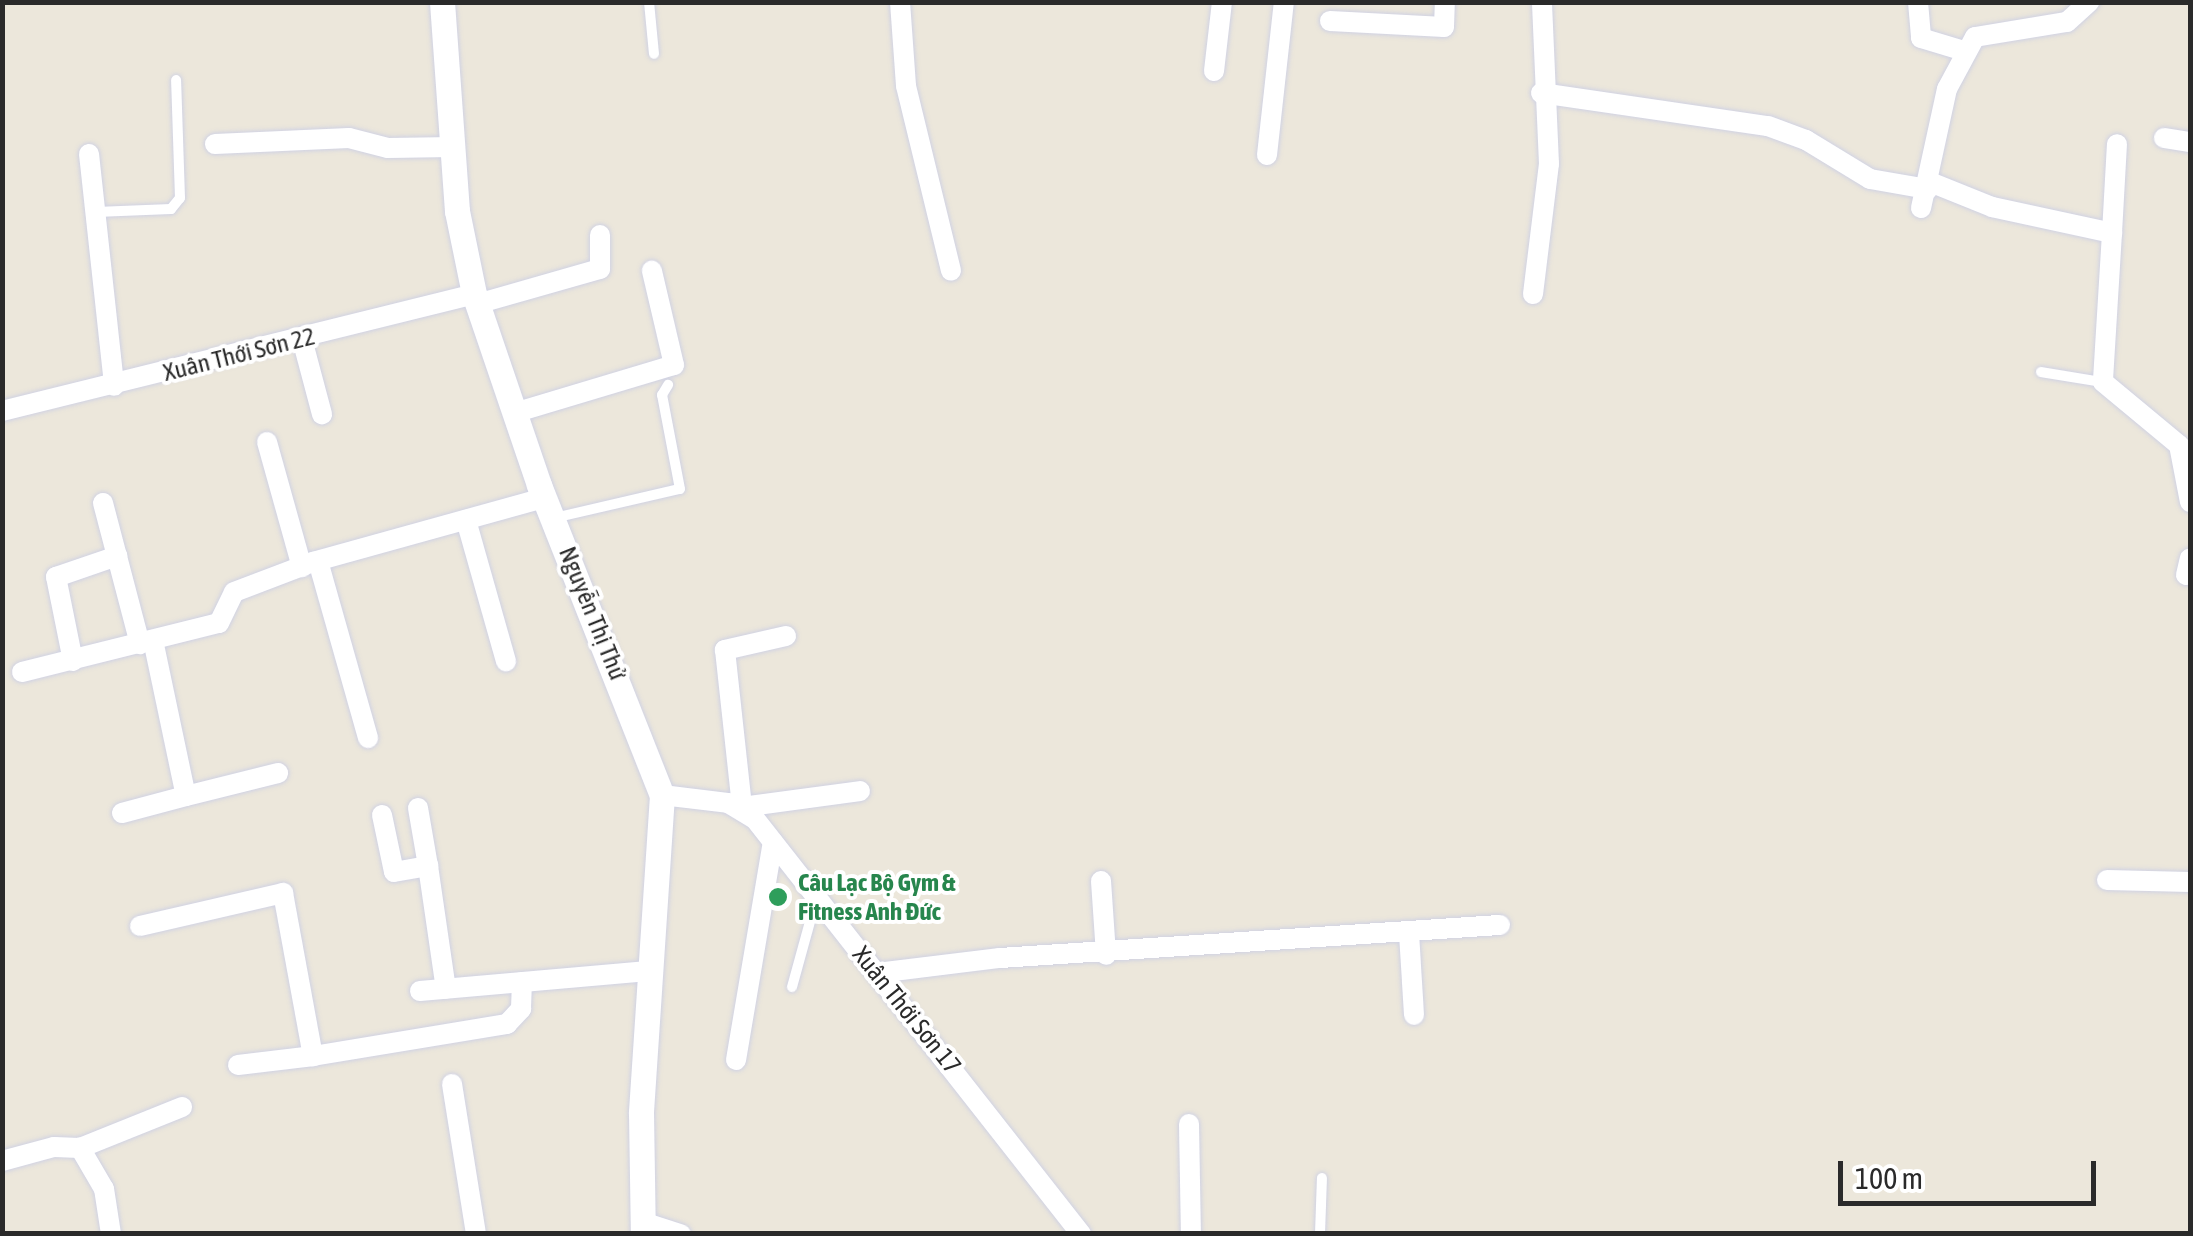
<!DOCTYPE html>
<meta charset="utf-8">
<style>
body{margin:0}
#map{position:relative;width:2193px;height:1236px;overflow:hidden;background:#ece7db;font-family:"Asap Condensed",sans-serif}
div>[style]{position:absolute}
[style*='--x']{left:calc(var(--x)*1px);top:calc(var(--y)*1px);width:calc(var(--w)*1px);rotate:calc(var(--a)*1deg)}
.roads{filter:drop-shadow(0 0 2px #d0d2e3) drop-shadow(0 0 2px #d0d2e3)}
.service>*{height:10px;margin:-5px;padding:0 5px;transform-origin:5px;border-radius:5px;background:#fff}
.minor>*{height:20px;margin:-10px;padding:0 10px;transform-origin:10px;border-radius:10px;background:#fff}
.tertiary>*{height:25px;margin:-12.5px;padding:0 12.5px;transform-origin:12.5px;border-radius:12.5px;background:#fff}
.dots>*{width:28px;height:28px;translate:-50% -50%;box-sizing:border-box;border:5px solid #fff;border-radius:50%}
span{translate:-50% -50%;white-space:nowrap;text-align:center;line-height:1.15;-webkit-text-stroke:8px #fff;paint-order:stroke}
.street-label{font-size:25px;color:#2a2a2a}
.leisure-label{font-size:25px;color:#27864d;font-weight:700}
.left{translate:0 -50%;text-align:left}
.frame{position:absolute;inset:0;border:5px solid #2a2a2a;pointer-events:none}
.scale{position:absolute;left:1838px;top:1161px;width:258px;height:45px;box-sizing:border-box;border:5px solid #2a2a2a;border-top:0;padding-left:12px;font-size:30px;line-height:35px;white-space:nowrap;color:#2a2a2a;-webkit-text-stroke:8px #fff;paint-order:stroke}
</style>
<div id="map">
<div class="roads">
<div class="service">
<div style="--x:649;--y:2;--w:52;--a:84.5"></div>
<div style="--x:96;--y:212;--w:75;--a:-2.3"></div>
<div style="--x:171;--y:209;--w:14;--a:-51"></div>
<div style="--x:180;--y:198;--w:118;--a:-91.9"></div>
<div style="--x:2041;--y:372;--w:62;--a:9.3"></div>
<div style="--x:554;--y:518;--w:129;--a:-13"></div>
<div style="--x:680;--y:489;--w:96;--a:-100.8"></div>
<div style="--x:662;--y:395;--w:12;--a:-59"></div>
<div style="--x:792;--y:987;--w:90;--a:-74.6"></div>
<div style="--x:1320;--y:1234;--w:56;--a:-88"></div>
</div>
<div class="minor">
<div style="--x:900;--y:2;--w:84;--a:85.9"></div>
<div style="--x:906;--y:86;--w:190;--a:76.3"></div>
<div style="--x:1918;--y:2;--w:36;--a:85"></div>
<div style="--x:1921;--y:38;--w:45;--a:16.8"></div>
<div style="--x:1330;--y:21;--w:114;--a:3"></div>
<div style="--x:1444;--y:27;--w:25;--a:-88"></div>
<div style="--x:1214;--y:71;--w:69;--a:-83.4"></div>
<div style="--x:1541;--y:93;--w:229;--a:8.3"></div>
<div style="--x:1768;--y:126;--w:40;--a:20.2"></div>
<div style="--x:1806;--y:140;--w:75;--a:31.4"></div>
<div style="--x:1870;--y:179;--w:59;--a:9.8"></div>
<div style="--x:2164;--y:138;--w:26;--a:9"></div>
<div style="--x:215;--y:144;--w:134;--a:-2.6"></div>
<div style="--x:349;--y:138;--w:40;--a:14.4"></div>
<div style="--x:388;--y:148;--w:66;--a:-0.9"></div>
<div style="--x:89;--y:154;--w:233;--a:83.8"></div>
<div style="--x:1267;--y:155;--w:154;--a:-83.7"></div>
<div style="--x:1930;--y:182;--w:67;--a:22"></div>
<div style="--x:1992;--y:207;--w:123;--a:12.2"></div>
<div style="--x:2112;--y:233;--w:149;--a:93.5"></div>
<div style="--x:2103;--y:382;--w:99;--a:39.7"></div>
<div style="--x:2179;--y:445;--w:58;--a:79.1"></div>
<div style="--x:1921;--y:208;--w:122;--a:-77.7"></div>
<div style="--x:1947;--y:89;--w:59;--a:-61.7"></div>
<div style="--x:1975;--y:37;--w:93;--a:-9.3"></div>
<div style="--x:2067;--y:22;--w:30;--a:-42"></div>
<div style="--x:2112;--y:233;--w:89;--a:-86.8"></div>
<div style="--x:1533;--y:294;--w:131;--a:-83"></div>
<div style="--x:1549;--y:164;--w:162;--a:-92.5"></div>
<div style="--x:477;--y:304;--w:128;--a:-15.9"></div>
<div style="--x:600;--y:269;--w:34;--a:-90"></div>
<div style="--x:302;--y:339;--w:78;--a:75.1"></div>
<div style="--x:2;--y:411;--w:486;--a:-13.9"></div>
<div style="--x:514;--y:413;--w:167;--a:-16.7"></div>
<div style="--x:674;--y:365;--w:97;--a:-103.2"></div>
<div style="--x:267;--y:442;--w:130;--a:74.4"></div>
<div style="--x:103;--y:503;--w:146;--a:75.3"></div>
<div style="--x:466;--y:520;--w:147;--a:74.2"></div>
<div style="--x:318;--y:561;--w:184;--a:74.2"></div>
<div style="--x:2186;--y:575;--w:17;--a:-77"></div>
<div style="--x:786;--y:636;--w:63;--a:167.1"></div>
<div style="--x:725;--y:650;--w:158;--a:83.8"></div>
<div style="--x:742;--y:807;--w:119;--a:-7.7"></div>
<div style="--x:153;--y:640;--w:159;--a:78.1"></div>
<div style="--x:186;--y:796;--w:95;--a:-14"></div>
<div style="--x:73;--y:661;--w:86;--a:-101.4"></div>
<div style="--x:56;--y:577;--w:65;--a:-19"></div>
<div style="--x:22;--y:672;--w:203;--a:-14"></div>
<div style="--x:219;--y:623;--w:34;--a:-64"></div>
<div style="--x:234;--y:592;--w:85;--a:-20.8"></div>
<div style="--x:313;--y:562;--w:240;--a:-15.5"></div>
<div style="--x:662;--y:795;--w:66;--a:6.9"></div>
<div style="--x:728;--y:803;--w:31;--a:31"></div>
<div style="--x:755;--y:819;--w:528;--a:51.85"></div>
<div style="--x:418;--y:808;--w:59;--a:80.2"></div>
<div style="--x:122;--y:813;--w:66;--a:-14.9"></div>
<div style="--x:382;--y:815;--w:58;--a:78.1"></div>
<div style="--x:394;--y:872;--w:35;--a:-10"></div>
<div style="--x:428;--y:866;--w:124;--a:81.7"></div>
<div style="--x:2107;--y:880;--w:83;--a:1.4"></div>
<div style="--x:1101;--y:881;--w:74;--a:86.1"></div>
<div style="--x:140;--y:926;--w:147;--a:-13"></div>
<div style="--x:283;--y:893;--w:166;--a:79.6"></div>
<div style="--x:313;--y:1056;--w:197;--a:-9.4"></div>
<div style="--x:507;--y:1024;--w:21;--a:-47"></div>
<div style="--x:521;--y:1009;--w:27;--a:-88"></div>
<div style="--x:1409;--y:933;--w:82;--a:86.5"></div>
<div style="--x:877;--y:973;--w:124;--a:-7"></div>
<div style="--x:1000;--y:958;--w:501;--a:-3.78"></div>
<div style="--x:420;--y:991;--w:229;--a:-5"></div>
<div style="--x:736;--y:1060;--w:221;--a:-80.4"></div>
<div style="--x:238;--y:1065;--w:76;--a:-6.8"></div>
<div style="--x:452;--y:1084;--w:152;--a:80.9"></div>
<div style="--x:1189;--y:1124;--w:110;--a:89"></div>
<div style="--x:2;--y:1161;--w:54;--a:-15.1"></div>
<div style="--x:54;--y:1147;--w:26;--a:2"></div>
<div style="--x:643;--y:1222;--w:40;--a:18"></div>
<div style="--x:111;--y:1234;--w:46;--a:-98.8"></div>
<div style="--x:104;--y:1189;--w:48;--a:-120.3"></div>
<div style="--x:80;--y:1148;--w:110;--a:-21.9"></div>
</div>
<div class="tertiary">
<div style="--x:442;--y:2;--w:210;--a:85.9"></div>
<div style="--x:457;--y:211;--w:85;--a:78.4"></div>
<div style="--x:474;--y:294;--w:202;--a:71.2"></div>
<div style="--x:539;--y:485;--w:334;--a:68.4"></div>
<div style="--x:662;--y:795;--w:319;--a:93.8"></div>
<div style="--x:641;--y:1113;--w:121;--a:89.1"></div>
</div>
</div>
<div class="dots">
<div style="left:778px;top:897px;background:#2e9e5b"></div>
</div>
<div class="street-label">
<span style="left:239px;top:354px;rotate:-14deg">Xuân Thới Sơn 22</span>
<span style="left:593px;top:613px;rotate:68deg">Nguyễn Thị Thử</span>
<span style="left:907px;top:1010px;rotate:51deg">Xuân Thới Sơn 17</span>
</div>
<div class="leisure-label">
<span class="left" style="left:798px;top:897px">Câu Lạc Bộ Gym &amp;<br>Fitness Anh Đức</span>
</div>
<div class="frame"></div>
<div class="scale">100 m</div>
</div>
